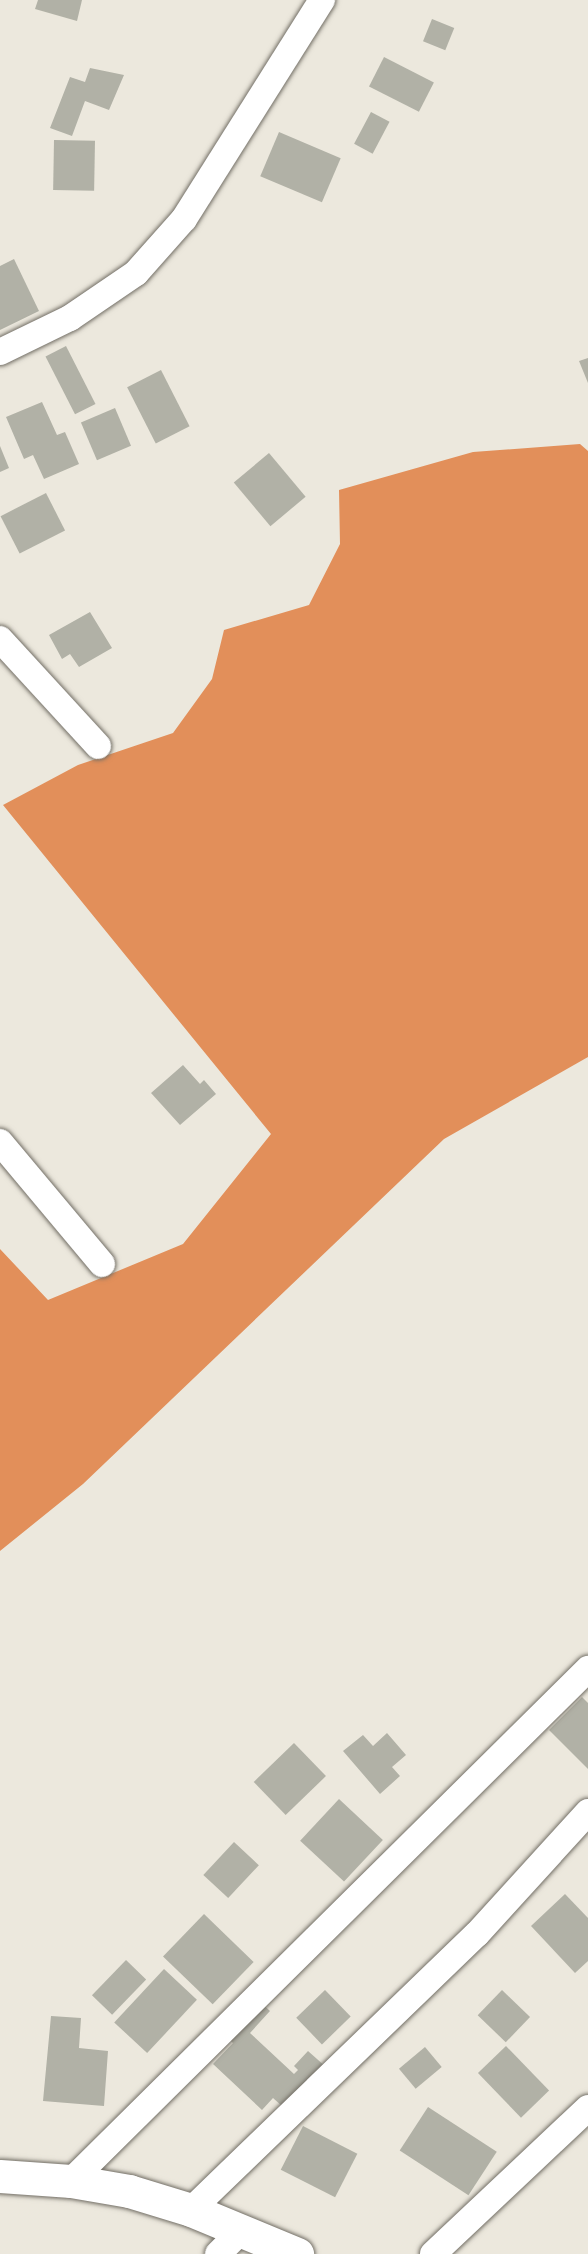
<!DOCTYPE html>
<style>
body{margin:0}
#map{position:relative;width:588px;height:2254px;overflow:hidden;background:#ece8dd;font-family:"Fira Sans Condensed",sans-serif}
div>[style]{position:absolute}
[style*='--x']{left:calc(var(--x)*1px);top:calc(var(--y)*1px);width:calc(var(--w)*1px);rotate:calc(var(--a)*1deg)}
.forest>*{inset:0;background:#e28f5a}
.building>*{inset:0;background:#b1b1a6;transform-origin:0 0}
.roads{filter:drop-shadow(0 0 2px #726e65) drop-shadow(0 0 2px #726e65)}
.minor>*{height:26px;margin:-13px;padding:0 13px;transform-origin:13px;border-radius:13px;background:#fff}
.tertiary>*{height:33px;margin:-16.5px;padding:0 16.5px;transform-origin:16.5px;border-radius:16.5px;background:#fff}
span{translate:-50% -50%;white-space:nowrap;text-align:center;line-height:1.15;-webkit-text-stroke:5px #ece8dd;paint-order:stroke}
</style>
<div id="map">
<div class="forest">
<div style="clip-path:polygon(580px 444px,588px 451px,588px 1057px,444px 1139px,83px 1484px,0 1551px,0 1249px,48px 1300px,183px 1244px,271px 1134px,3px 805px,78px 765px,173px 733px,212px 679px,224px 630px,309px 605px,340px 544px,339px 490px,473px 452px)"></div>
</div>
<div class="building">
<div style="clip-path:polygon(38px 0,82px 0,77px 21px,35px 9px)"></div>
<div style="left:432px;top:19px;width:24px;height:24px;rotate:22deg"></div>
<div style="left:384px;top:57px;width:56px;height:33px;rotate:27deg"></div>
<div style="clip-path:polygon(90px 68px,124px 75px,109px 110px,85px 101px,72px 136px,50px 128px,70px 77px,85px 82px)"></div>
<div style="left:371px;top:112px;width:21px;height:36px;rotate:28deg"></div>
<div style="left:279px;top:132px;width:67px;height:48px;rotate:23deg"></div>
<div style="left:54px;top:140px;width:41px;height:50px;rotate:1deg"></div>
<div style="clip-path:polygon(14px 259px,39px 311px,0 330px,0 266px)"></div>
<div style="left:66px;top:346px;width:65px;height:23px;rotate:63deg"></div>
<div style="clip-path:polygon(588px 358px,588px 383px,579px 361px)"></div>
<div style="left:161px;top:370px;width:63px;height:38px;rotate:63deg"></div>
<div style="clip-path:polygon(42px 402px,57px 435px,65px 432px,79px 464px,44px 479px,33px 455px,24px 459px,6px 417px)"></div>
<div style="left:115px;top:408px;width:41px;height:37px;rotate:67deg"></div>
<div style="clip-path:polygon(0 446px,9px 468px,0 472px)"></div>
<div style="left:269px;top:453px;width:57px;height:46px;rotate:50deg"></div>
<div style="left:46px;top:493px;width:42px;height:51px;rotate:63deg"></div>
<div style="clip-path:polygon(90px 612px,112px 648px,79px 667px,70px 654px,62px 659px,49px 635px)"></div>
<div style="clip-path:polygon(183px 1065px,200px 1084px,204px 1080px,216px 1094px,180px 1125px,151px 1093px)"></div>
<div style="clip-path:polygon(582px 1697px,588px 1703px,588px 1769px,549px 1730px)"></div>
<div style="clip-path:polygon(387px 1733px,406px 1755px,392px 1767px,400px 1776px,380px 1794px,343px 1751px,363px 1735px,373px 1746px)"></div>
<div style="left:294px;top:1743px;width:46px;height:56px;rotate:46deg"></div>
<div style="left:339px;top:1799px;width:60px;height:57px;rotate:43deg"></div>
<div style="left:234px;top:1842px;width:34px;height:45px;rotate:43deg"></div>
<div style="clip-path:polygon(565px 1894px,588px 1918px,588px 1961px,575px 1973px,531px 1926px)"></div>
<div style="left:204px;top:1914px;width:69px;height:59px;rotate:44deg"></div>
<div style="left:126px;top:1960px;width:28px;height:49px;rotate:44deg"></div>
<div style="left:164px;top:1969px;width:45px;height:73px;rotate:43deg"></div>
<div style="left:325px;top:1990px;width:37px;height:40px;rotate:46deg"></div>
<div style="left:502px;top:1990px;width:39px;height:35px;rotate:44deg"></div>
<div style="clip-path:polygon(258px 2000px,270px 2011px,250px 2033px,294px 2074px,298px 2070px,294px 2066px,308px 2051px,326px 2067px,282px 2106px,273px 2098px,262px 2110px,213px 2064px,233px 2043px,223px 2034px)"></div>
<div style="clip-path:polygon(51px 2016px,81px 2018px,79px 2048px,108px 2051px,104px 2106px,43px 2101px)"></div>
<div style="left:506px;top:2046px;width:62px;height:39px;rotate:46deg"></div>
<div style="left:425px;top:2047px;width:26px;height:34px;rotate:50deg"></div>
<div style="left:428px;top:2107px;width:82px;height:52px;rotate:33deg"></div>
<div style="left:303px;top:2126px;width:61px;height:49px;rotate:27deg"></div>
</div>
<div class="roads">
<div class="minor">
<div style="--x:0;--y:352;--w:78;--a:-25.9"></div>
<div style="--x:70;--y:318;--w:80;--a:-34.3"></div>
<div style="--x:136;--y:273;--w:72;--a:-48.4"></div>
<div style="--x:184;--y:219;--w:259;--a:-57.8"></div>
<div style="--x:0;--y:639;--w:145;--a:47.5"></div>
<div style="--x:0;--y:1142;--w:159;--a:50.1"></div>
<div style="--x:71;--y:2181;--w:728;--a:-44.72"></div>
<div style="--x:191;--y:2210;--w:397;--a:-44"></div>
<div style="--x:477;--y:1934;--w:165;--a:-47.7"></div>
<div style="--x:218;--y:2254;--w:34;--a:-45"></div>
<div style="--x:433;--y:2254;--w:213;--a:-43.3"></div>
</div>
<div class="tertiary">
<div style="--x:0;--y:2176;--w:71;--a:4"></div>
<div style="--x:71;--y:2181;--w:59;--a:9.8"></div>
<div style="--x:129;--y:2191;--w:65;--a:17"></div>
<div style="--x:191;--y:2210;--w:115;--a:22.5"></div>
</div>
</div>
</div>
